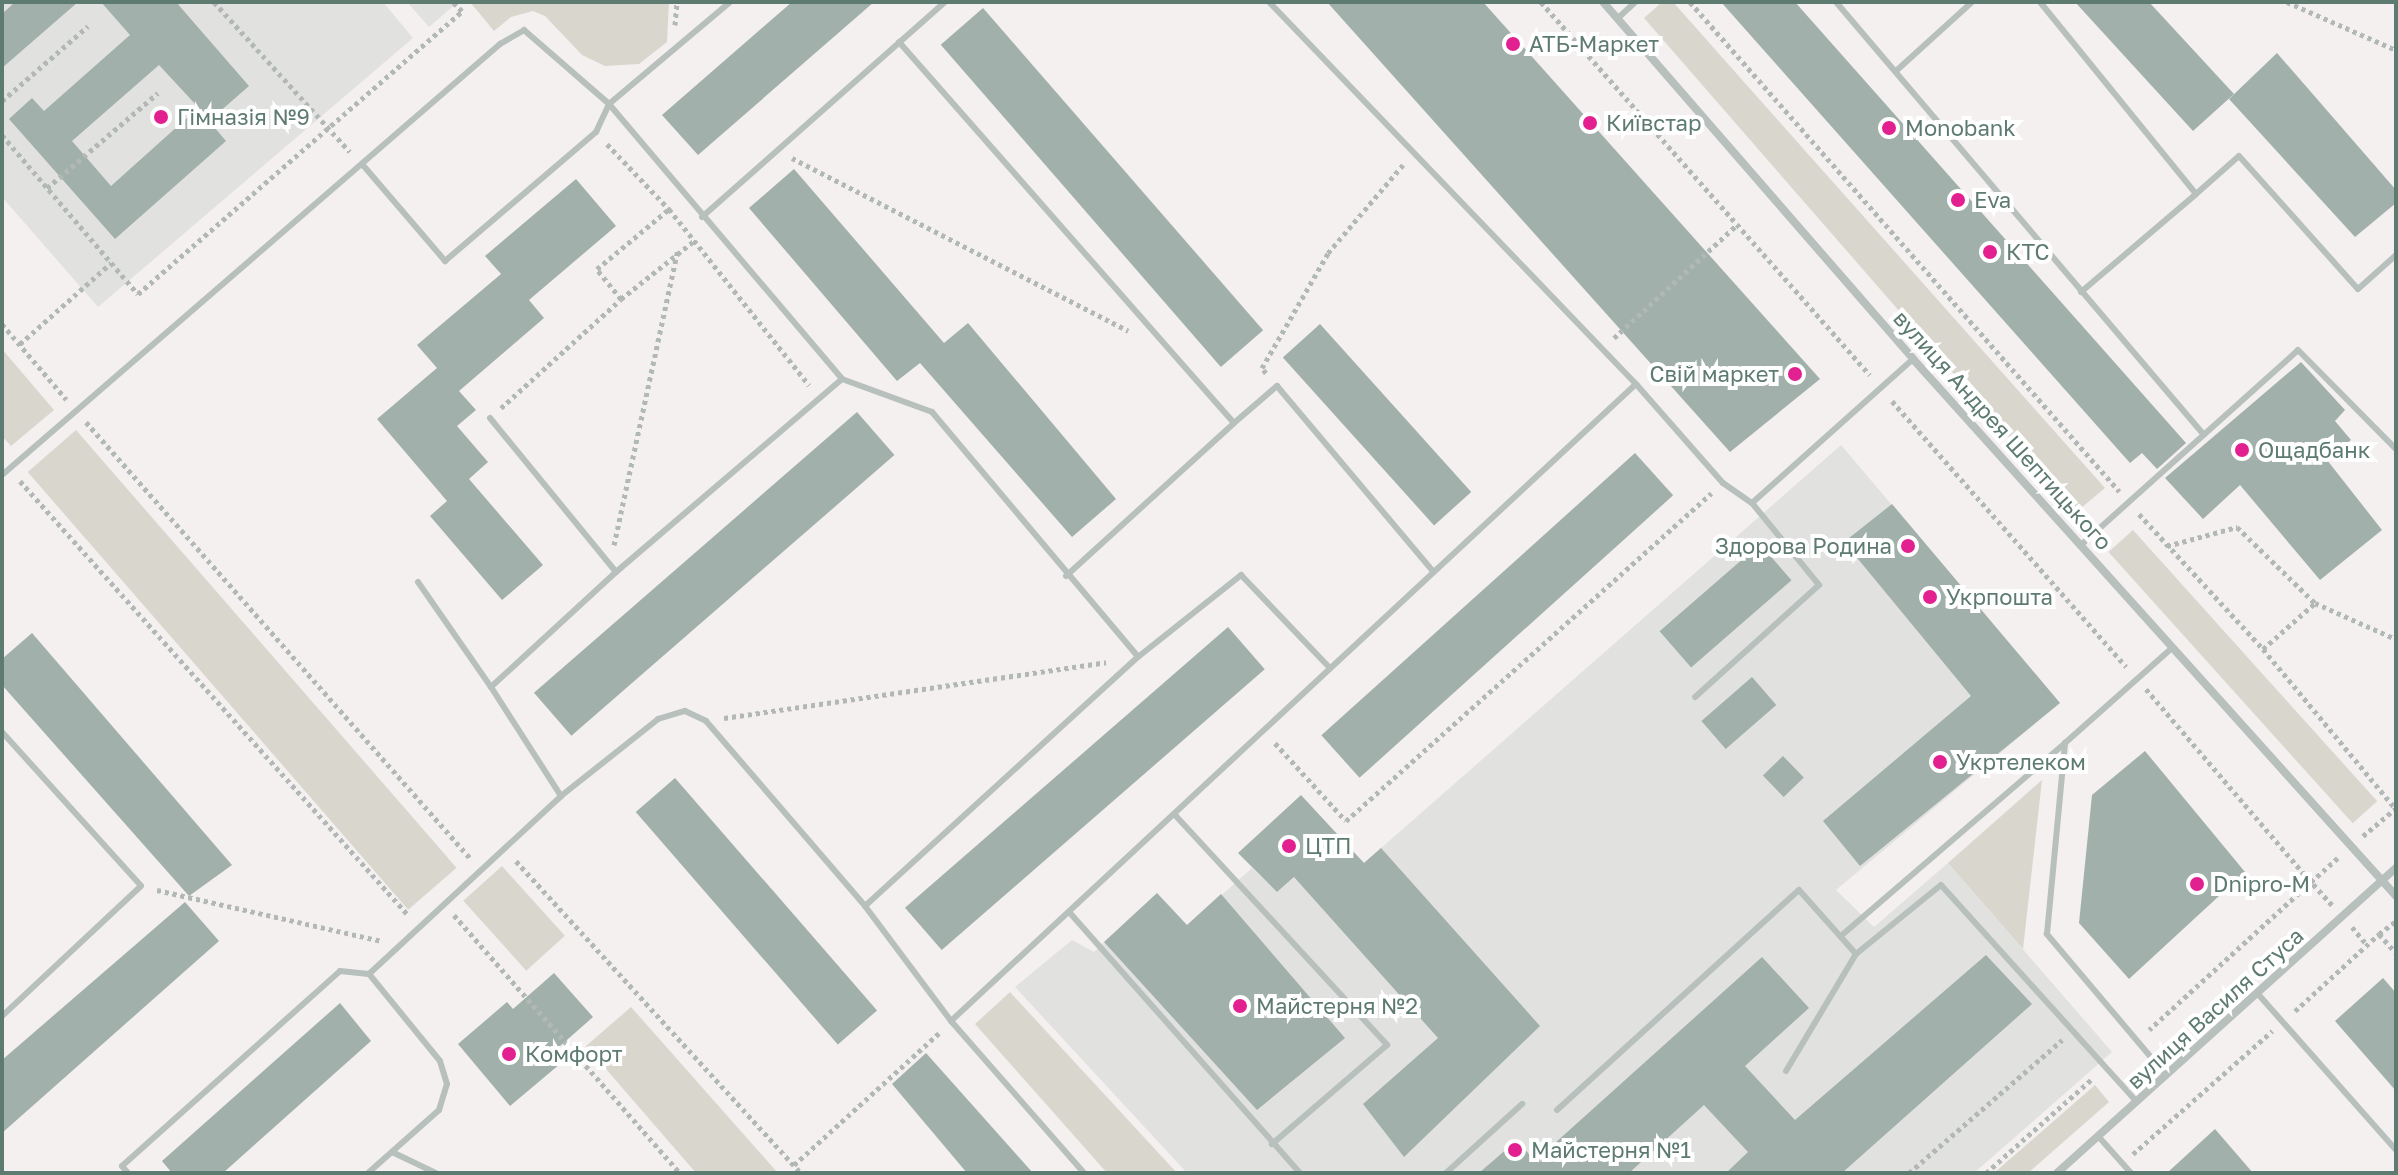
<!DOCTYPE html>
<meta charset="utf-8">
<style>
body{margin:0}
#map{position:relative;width:2398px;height:1175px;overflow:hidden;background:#f4f0ef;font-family:"Golos Text",sans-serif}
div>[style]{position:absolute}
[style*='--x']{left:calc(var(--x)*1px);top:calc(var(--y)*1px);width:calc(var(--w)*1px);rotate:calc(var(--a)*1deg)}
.built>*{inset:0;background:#e1e1e0}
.green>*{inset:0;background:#d9d6ce;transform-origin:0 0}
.building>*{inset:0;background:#a1b0aa;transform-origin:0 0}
.path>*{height:5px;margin-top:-2.5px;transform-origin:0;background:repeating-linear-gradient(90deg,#b2b8b6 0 4px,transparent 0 8px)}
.service>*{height:6px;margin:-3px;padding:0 3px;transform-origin:3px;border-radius:3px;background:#b7c0bd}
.minor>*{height:8px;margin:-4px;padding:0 4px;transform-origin:4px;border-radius:4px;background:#b7c0bd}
.dots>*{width:22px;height:22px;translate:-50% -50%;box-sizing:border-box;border:4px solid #fff;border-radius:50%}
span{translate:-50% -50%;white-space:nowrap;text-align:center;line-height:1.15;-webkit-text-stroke:8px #fff;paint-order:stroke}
.poi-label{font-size:22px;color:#5e7b71}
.left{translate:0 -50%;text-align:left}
.right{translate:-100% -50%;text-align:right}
.street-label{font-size:22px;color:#5e7b71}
.frame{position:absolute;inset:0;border:4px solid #5e7b71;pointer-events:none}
</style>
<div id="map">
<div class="built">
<div style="clip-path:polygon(2px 2px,383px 2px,413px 38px,98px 307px,2px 197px)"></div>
<div style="clip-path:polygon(407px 2px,458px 2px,429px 27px)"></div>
<div style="clip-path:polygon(1841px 445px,2060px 703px,1836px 890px,1874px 927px,1948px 863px,2112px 1052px,1974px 1173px,1187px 1173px,1015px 987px,1072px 940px,1094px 952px,1104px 942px,1134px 973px,1252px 868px,1277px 892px,1340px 838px,1364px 863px)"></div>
</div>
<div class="green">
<div style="clip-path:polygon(470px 2px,669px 2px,667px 42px,639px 64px,605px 66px,582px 55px,545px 16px,533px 11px,511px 17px,494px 31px)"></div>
<div style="clip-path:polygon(1662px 2px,1673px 2px,2105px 488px,2075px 513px,1644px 18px)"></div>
<div style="clip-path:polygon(2px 349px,54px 410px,11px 446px,2px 436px)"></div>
<div style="left:76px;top:430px;width:580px;height:64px;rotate:49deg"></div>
<div style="left:2133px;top:530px;width:365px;height:33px;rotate:48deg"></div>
<div style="clip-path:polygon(2042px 780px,2023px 949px,1948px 863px)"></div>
<div style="left:502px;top:866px;width:94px;height:52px;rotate:48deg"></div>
<div style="clip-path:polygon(1010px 992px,1177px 1173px,1107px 1173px,975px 1024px)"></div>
<div style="clip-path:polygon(631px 1007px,778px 1173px,696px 1173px,586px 1046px)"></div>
<div style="clip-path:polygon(2095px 1085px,2109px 1102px,2028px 1173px,1994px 1173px)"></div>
</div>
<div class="building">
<div style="clip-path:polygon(15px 2px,78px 2px,2px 68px,2px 14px)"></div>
<div style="clip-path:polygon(101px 2px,176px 2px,249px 86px,210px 120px,159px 65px,72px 141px,111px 186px,198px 108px,226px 141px,115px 239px,9px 119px,32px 98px,44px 111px,130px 35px)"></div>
<div style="clip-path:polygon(792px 2px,874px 2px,698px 155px,662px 115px)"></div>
<div style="clip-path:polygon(1327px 2px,1483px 2px,1820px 379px,1730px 452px)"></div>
<div style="clip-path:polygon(1721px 2px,1795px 2px,2186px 443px,2157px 469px,2142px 453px,2130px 463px)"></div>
<div style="clip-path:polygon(2075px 2px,2149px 2px,2234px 94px,2193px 131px)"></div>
<div style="left:983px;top:8px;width:427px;height:56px;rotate:49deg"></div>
<div style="clip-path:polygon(2277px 53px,2396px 190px,2396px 203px,2355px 237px,2229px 99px)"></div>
<div style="clip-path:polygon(794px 169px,944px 343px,968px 323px,1116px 499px,1072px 537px,920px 363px,897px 381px,749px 208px)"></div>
<div style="clip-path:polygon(576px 179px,616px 226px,529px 300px,544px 318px,459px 391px,476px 410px,457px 426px,488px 462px,469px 479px,543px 565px,502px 600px,430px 516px,447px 501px,377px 419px,437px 368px,417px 345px,501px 274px,485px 256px)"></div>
<div style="left:1320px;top:324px;width:226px;height:50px;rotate:48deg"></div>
<div style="clip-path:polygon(2301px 362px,2345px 410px,2335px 421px,2351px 440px,2327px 460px,2382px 530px,2320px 580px,2240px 485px,2203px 519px,2165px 478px)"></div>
<div style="left:857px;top:412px;width:57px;height:428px;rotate:49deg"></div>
<div style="left:1635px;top:453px;width:57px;height:422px;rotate:48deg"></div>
<div style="clip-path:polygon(1892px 504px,2060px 703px,1860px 866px,1823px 821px,1971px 696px,1844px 542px)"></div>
<div style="left:1760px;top:544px;width:48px;height:133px;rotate:49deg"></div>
<div style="left:1228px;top:627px;width:56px;height:428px;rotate:49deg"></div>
<div style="clip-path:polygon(32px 633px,232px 865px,189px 896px,2px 685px,2px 659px)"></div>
<div style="left:1752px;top:677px;width:37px;height:67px;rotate:49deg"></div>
<div style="clip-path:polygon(2145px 751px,2245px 872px,2129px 979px,2079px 923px,2092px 795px)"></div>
<div style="left:1783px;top:756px;width:30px;height:28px;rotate:46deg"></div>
<div style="left:675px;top:778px;width:308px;height:52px;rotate:49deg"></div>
<div style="clip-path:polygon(1301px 795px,1364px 863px,1381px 848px,1540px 1026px,1404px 1157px,1363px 1104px,1438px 1038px,1294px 877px,1277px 892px,1238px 853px)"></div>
<div style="clip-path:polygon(1157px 893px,1187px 925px,1221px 894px,1345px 1038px,1257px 1110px,1104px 942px)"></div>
<div style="clip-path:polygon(185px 902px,219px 941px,2px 1133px,2px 1060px)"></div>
<div style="clip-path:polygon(1986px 955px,2032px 1004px,1842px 1173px,1726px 1173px,1748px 1152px,1704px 1105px,1629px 1173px,1479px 1173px,1517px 1140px,1535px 1161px,1762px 957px,1809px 1008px,1745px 1066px,1795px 1120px)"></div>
<div style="clip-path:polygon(554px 973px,593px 1017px,551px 1054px,560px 1064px,510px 1106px,458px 1044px,507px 1002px,513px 1009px)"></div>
<div style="clip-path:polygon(2383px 978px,2396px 993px,2396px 1091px,2335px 1021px)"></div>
<div style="clip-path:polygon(340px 1003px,371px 1041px,223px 1173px,172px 1173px,162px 1161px)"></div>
<div style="clip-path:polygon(926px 1053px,1033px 1173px,967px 1173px,892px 1084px)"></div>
<div style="clip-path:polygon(2215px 1129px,2253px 1173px,2167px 1173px)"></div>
</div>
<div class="path">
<div style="--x:214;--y:2;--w:202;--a:47.8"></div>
<div style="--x:1541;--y:2;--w:497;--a:48.6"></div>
<div style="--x:1690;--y:2;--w:651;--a:48.74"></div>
<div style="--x:2287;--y:2;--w:119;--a:23.8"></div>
<div style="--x:675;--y:25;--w:23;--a:-85"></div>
<div style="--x:2;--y:101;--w:114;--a:-41.1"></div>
<div style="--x:2;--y:135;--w:209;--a:49.5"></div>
<div style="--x:138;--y:294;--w:430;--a:-41.1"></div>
<div style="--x:462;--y:11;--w:13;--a:-135"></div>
<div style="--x:607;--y:144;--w:90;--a:46.4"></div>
<div style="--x:669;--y:209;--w:225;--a:51.5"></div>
<div style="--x:792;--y:158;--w:378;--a:27.2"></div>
<div style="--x:47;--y:188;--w:146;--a:-40.6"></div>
<div style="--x:621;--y:299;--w:93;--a:-38.5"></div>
<div style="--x:2;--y:324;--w:99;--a:49.5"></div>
<div style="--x:1614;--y:338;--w:167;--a:-42.6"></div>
<div style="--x:20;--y:344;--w:122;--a:-41.7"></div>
<div style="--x:1266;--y:373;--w:6;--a:-129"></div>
<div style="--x:1262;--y:368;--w:133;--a:-60.1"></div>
<div style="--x:1328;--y:253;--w:116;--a:-49.6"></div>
<div style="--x:1892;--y:401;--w:354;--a:48.6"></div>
<div style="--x:501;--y:408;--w:162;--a:-42.2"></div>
<div style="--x:621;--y:299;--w:38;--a:-129"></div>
<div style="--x:597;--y:269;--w:94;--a:-39.8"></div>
<div style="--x:86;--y:422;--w:581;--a:48.63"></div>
<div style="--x:20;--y:481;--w:582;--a:48.2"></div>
<div style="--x:2139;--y:514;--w:183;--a:47.4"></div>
<div style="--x:2263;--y:649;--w:208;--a:50.3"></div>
<div style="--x:614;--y:545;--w:303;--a:-77.8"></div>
<div style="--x:2167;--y:546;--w:73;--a:-15.2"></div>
<div style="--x:2237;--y:527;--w:109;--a:44.3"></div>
<div style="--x:2315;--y:603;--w:89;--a:24"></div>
<div style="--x:2263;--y:649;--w:69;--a:-41.5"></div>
<div style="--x:2146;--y:689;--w:254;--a:49.5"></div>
<div style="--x:2311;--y:882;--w:219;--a:137.6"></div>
<div style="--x:724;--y:718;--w:386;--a:-8.3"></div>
<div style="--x:1275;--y:743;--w:105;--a:47.7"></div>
<div style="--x:1346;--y:821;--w:491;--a:-41.9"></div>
<div style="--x:2363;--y:836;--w:42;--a:-40.2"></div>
<div style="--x:516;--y:861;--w:423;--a:47.6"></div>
<div style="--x:157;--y:890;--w:231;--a:12.8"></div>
<div style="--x:2332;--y:905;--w:31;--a:-132"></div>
<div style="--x:2311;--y:882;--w:36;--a:-42"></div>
<div style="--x:454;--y:915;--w:343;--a:48.8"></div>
<div style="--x:2352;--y:927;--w:23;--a:50"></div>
<div style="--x:2379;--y:934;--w:21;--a:-37"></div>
<div style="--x:2295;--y:1011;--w:114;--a:-42.5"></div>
<div style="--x:2379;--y:934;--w:25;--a:48"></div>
<div style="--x:2133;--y:1154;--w:186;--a:-41.5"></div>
<div style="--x:794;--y:1165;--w:196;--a:-42.3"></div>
<div style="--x:1909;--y:1173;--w:203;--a:-41"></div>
<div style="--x:1986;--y:1173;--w:143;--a:-41.6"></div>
</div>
<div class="service">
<div style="--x:1269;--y:2;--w:530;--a:46.15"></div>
<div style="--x:1636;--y:384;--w:132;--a:48.7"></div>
<div style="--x:1723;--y:483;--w:35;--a:35"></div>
<div style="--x:1752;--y:503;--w:106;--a:50.7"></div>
<div style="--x:1819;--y:585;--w:167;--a:137.9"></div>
<div style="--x:1836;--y:2;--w:568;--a:49.64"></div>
<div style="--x:2040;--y:2;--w:247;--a:50.9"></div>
<div style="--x:2196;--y:194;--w:57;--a:-41.5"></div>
<div style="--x:2239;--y:156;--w:178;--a:48.2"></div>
<div style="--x:2358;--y:289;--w:51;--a:-41.8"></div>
<div style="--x:1617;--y:19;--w:25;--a:-43"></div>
<div style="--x:899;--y:42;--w:507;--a:48.68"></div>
<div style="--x:1234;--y:423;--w:57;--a:-40.7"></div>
<div style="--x:1277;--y:386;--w:241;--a:49.9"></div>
<div style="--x:1896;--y:71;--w:103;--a:-42.2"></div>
<div style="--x:362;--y:164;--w:128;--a:49.4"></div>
<div style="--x:445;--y:261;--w:199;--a:-40.5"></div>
<div style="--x:596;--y:132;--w:31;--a:-65"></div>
<div style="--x:609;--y:104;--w:158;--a:-40.1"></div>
<div style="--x:702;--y:217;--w:324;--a:-41.5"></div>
<div style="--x:2081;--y:292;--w:151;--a:-40.4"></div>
<div style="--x:842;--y:379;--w:96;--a:20.1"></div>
<div style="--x:932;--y:412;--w:320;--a:49.9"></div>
<div style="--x:490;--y:418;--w:199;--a:50.7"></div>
<div style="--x:2;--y:475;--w:659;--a:-40.87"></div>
<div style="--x:500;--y:44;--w:28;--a:-30"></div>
<div style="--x:524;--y:30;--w:113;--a:41"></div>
<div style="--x:609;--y:104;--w:360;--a:49.7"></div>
<div style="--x:842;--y:379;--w:297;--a:139.5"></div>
<div style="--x:616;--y:572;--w:170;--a:137.4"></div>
<div style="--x:491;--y:687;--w:130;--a:57.3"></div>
<div style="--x:1752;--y:503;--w:216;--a:-41.8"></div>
<div style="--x:2082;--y:544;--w:290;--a:-41.9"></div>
<div style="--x:2298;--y:350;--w:139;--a:45.3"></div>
<div style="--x:1066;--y:576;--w:227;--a:-42.3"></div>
<div style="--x:418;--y:582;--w:128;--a:55.2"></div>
<div style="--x:2;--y:732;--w:207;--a:47.9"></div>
<div style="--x:141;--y:886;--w:190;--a:136.9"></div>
<div style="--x:1175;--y:815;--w:313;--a:47.3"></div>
<div style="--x:1387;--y:1045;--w:152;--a:139.3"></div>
<div style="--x:865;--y:906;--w:369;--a:-42.4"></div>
<div style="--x:1138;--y:657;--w:132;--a:-38.5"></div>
<div style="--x:1241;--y:575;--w:129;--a:46.3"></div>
<div style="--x:1070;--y:913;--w:347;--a:48.5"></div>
<div style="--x:1842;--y:935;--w:294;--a:-40.7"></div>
<div style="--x:2258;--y:994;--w:208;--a:48.5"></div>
<div style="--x:951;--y:1021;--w:935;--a:-42.92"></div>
<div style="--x:1786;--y:1071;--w:136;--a:-59.1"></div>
<div style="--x:2166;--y:1075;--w:185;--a:-130.2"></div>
<div style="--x:2047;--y:934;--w:192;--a:-84.6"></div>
<div style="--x:2065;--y:743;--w:143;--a:-41.6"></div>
<div style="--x:1557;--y:1110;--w:327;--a:-42.3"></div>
<div style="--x:1799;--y:890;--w:86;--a:48.3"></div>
<div style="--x:1856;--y:954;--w:109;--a:-39.1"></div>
<div style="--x:1941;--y:885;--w:292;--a:47.9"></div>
<div style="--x:2098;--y:1136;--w:50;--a:48.3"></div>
<div style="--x:392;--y:1152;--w:49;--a:25.5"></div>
<div style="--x:128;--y:1173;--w:9;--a:-131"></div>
<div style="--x:122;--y:1166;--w:292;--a:-41.8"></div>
<div style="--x:340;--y:971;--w:29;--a:6"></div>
<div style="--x:368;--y:1173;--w:95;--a:-41.6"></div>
<div style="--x:439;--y:1110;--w:27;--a:-73"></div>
<div style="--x:447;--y:1084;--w:24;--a:-107"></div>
<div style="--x:440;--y:1061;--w:112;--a:-129.2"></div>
<div style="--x:369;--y:974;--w:262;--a:-42.8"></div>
<div style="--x:561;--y:796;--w:124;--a:-38.4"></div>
<div style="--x:658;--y:719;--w:28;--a:-17"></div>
<div style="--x:685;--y:711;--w:23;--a:25"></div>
<div style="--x:706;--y:721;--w:244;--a:49.3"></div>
<div style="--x:865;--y:906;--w:144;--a:53.2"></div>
<div style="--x:951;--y:1021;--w:202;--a:48.8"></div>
<div style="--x:1446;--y:1173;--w:103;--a:-42.2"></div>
</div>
<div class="minor">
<div style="--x:1603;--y:2;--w:473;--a:49"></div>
<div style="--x:1913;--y:359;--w:722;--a:48.03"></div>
<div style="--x:2057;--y:1173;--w:456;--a:-42"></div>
</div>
<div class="dots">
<div style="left:1513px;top:44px;background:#e32090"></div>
<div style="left:161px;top:117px;background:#e32090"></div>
<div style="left:1590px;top:123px;background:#e32090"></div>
<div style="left:1889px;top:128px;background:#e32090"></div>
<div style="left:1958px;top:200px;background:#e32090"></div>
<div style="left:1990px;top:252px;background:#e32090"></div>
<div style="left:1795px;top:374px;background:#e32090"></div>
<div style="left:2242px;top:450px;background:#e32090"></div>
<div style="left:1908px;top:546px;background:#e32090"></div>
<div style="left:1930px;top:597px;background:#e32090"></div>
<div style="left:1940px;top:762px;background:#e32090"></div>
<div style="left:1289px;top:846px;background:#e32090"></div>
<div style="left:2197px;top:884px;background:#e32090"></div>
<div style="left:1240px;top:1006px;background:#e32090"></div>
<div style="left:509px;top:1054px;background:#e32090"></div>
<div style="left:1515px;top:1150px;background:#e32090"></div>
</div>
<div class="poi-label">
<span class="left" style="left:1529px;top:44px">АТБ-Маркет</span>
<span class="left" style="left:177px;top:117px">Гімназія №9</span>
<span class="left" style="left:1606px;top:123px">Київстар</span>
<span class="left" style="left:1905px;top:128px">Monobank</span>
<span class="left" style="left:1974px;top:200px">Eva</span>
<span class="left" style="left:2006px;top:252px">КТС</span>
<span class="right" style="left:1779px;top:374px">Свій маркет</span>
<span class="left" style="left:2258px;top:450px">Ощадбанк</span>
<span class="right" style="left:1892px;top:546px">Здорова Родина</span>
<span class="left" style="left:1946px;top:597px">Укрпошта</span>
<span class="left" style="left:1956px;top:762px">Укртелеком</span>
<span class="left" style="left:1305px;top:846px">ЦТП</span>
<span class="left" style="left:2213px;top:884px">Dnipro-M</span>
<span class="left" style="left:1256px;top:1006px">Майстерня №2</span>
<span class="left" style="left:525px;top:1054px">Комфорт</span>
<span class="left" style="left:1531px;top:1150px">Майстерня №1</span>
</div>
<div class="street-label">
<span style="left:2003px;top:430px;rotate:48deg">вулиця Андрея Шептицького</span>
<span style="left:2215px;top:1008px;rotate:-42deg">вулиця Василя Стуса</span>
</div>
<div class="frame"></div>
</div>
